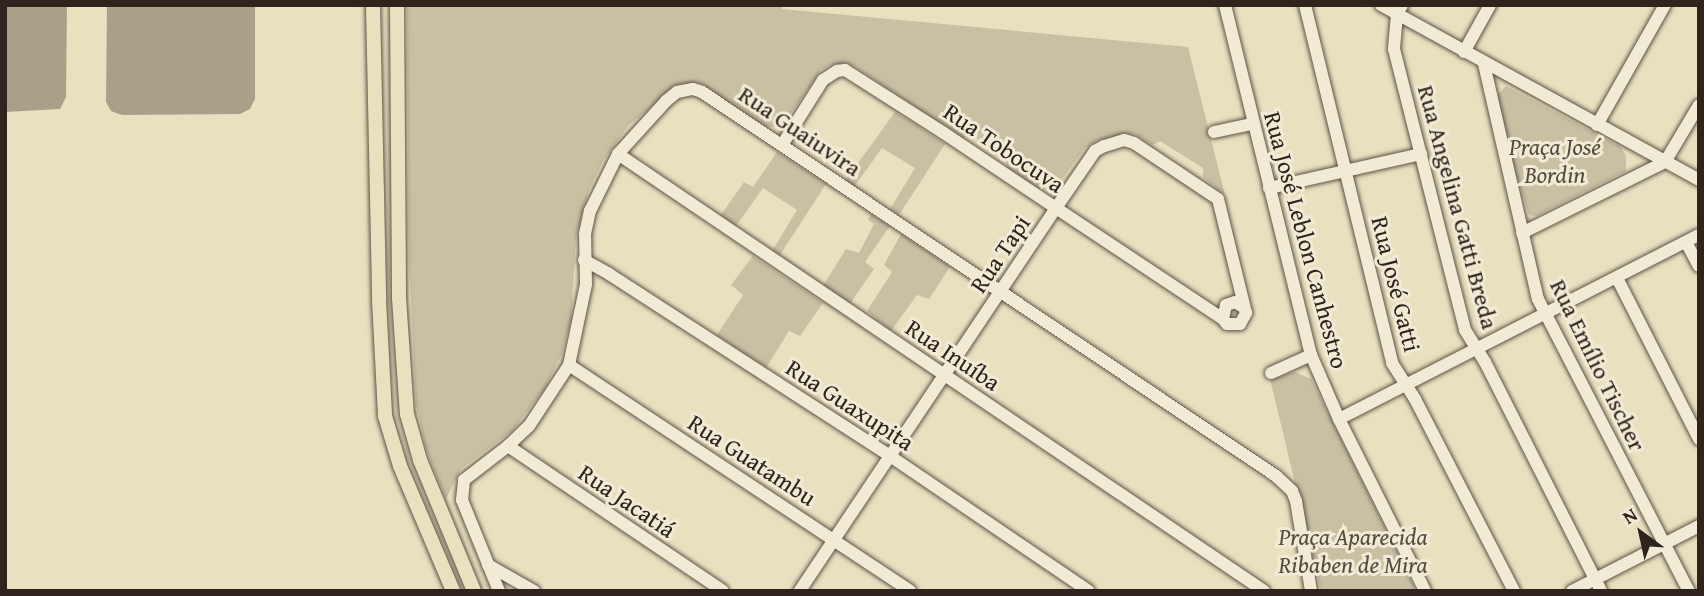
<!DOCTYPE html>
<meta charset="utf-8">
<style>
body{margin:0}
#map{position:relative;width:1704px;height:596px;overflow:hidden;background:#e9e0c0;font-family:"Gentium Book Plus",serif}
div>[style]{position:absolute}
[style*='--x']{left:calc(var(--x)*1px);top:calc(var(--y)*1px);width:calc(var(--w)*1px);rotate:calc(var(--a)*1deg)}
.green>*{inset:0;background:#c9c0a4}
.water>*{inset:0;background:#aaa089}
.roads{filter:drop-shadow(0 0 2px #5e5346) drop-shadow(0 0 2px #5e5346)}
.minor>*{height:12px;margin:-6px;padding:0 6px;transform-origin:6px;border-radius:6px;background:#f1ebd6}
.major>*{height:14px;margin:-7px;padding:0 7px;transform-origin:7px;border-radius:7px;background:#e9e0c0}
span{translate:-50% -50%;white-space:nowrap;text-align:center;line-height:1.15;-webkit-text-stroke:6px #f1ebd6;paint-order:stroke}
.street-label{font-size:24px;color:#2f241d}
.park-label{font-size:24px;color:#564b3f;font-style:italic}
.frame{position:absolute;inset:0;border:7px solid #2f241d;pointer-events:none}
.north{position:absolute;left:1606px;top:498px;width:70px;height:70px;-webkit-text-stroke:5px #f1ebd6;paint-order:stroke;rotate:327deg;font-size:19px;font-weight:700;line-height:28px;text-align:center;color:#2f241d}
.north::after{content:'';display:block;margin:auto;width:24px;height:32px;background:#2f241d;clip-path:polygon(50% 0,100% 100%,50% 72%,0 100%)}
</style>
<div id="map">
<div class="green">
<div style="clip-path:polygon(407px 5px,782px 5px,782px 9px,1188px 47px,1225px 195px,1203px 177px,1203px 168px,1160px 141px,1153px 145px,1134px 134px,1125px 134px,1096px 141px,1085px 148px,1056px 187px,1040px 189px,1007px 169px,1006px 160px,970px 134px,962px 138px,856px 67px,846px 63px,830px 65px,821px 70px,785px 122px,773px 127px,763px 126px,701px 83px,679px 84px,628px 126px,603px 161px,589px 190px,576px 236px,571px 321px,561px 356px,545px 388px,513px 430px,461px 469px,446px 499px,426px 448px,416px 404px,409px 262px)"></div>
<div style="clip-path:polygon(1506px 86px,1621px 147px,1626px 156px,1626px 171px,1536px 216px,1529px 215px,1513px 165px,1497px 95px)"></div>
<div style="clip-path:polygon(895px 112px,945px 144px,899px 215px,890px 209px,915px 168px,882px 148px,854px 187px,845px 181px)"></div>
<div style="clip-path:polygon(777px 152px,826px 184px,778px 258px,771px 253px,797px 210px,763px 188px,736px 226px,721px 215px,744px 182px,753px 187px)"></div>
<div style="clip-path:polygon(871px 214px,890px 226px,865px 262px,874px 269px,849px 305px,823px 286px,846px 249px,859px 253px,874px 224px,868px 220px)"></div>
<div style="clip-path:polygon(901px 234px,950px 267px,929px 299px,917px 295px,891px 331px,867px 311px,892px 272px,884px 265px)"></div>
<div style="clip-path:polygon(753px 256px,823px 303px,800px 336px,789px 331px,766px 368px,717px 335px,743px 295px,731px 285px)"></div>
<div style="clip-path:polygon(1295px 372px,1311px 379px,1416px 591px,1321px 591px,1270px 379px)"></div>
</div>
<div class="water">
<div style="clip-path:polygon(5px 5px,67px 5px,66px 97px,60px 109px,5px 112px)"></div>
<div style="clip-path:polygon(107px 5px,255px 5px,255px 99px,250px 109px,240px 114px,122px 115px,111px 111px,106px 102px)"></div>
</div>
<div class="roads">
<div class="minor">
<div style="--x:1225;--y:5;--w:360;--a:76.2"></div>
<div style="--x:1311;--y:355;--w:70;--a:66.4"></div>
<div style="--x:1339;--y:419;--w:192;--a:63.4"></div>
<div style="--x:1305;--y:5;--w:368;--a:76.3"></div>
<div style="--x:1392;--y:363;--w:43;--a:57.4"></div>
<div style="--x:1415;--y:399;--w:216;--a:62.7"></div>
<div style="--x:1381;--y:5;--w:363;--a:28.8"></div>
<div style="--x:1402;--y:5;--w:10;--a:119"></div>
<div style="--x:1397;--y:14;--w:35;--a:95"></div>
<div style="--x:1394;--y:49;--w:290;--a:75.8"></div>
<div style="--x:1465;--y:330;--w:38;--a:58"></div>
<div style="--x:1485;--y:362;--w:257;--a:63.1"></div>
<div style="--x:1464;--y:52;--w:54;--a:-61"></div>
<div style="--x:1484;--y:64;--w:241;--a:77.1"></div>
<div style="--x:1538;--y:299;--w:329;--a:62.7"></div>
<div style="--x:1597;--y:125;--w:138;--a:-60.5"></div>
<div style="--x:1214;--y:132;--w:39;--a:-12"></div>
<div style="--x:782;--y:145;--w:77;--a:-57.8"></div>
<div style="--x:823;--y:80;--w:17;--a:-33"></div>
<div style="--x:837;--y:71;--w:8;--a:-7"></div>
<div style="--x:845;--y:70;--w:117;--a:32.5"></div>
<div style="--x:944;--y:133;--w:135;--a:33.8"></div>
<div style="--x:1056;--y:208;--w:201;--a:33.6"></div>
<div style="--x:1223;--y:319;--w:6;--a:51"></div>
<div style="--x:1227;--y:324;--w:13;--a:0"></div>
<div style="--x:1240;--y:324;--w:13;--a:-61"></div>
<div style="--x:1246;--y:313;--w:117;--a:-103.8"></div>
<div style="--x:1218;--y:199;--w:101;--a:-146.3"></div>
<div style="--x:1134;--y:143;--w:10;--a:-163"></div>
<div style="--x:1124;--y:140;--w:21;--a:163"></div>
<div style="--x:1104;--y:146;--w:10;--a:151"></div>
<div style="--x:1095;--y:151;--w:69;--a:124.4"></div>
<div style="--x:1056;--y:208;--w:461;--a:123.8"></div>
<div style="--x:618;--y:154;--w:780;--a:34.08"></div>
<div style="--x:1269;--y:188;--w:156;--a:-12.6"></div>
<div style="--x:1522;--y:233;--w:160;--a:-26.4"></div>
<div style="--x:1665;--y:162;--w:66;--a:-59.2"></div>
<div style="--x:1686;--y:242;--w:27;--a:62"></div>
<div style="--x:584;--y:260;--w:29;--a:29"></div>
<div style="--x:609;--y:274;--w:335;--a:32.9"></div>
<div style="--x:890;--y:456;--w:240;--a:34.2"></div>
<div style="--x:1617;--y:278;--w:181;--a:63"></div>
<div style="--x:1223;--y:319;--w:14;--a:-78"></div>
<div style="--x:1226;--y:305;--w:9;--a:-18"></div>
<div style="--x:1235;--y:302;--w:9;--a:32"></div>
<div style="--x:569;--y:365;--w:409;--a:33.5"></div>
<div style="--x:1271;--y:373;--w:44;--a:-24.2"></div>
<div style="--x:1339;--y:419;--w:404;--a:-27.1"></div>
<div style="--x:508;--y:446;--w:259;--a:34"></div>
<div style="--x:488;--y:565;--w:53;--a:29.5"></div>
<div style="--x:499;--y:591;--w:98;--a:-112.1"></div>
<div style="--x:462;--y:500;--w:20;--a:-84"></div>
<div style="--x:464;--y:480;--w:56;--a:-37.7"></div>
<div style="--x:508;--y:446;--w:29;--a:-44"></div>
<div style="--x:529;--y:426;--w:73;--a:-56.7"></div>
<div style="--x:569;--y:365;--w:83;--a:-78.1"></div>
<div style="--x:586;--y:284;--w:50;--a:-91.1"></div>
<div style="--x:585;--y:234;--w:24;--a:-78"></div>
<div style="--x:590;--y:211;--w:64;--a:-63.8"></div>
<div style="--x:618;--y:154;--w:72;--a:-47.8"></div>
<div style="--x:666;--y:101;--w:14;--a:-39"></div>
<div style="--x:677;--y:92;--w:16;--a:-11"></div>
<div style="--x:693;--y:89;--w:9;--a:18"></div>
<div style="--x:702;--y:92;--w:691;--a:33.78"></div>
<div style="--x:1276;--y:476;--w:22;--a:43"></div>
<div style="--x:1292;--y:491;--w:11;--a:68"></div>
<div style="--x:1296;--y:501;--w:91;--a:80.5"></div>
<div style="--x:1572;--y:591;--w:143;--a:-27.1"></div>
</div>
<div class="major">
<div style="--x:373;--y:5;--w:295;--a:88.8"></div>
<div style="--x:379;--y:300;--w:116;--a:87"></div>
<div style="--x:385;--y:416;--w:52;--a:73.3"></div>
<div style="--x:400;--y:466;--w:136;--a:67"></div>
<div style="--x:397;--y:5;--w:293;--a:89.6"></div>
<div style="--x:399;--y:298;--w:116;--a:86.1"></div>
<div style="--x:407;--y:414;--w:48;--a:74.2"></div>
<div style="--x:420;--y:460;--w:142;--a:67.6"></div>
</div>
</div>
<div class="street-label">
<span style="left:800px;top:131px;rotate:34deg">Rua Guaiuvira</span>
<span style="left:1004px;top:148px;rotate:34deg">Rua Tobocuva</span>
<span style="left:1458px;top:207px;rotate:75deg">Rua Angelina Gatti Breda</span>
<span style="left:1306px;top:240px;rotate:75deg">Rua José Leblon Canhestro</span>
<span style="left:1000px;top:254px;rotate:-56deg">Rua Tapi</span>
<span style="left:1396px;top:284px;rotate:76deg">Rua José Gatti</span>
<span style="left:953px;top:355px;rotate:34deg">Rua Inuíba</span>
<span style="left:1598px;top:365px;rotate:64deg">Rua Emílio Tischer</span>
<span style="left:850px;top:405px;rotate:33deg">Rua Guaxupita</span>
<span style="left:752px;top:460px;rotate:33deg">Rua Guatambu</span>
<span style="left:627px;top:501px;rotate:34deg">Rua Jacatiá</span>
</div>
<div class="park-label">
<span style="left:1555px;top:161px">Praça José<br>Bordin</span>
<span style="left:1353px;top:551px">Praça Aparecida<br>Ribaben de Mira</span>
</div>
<div class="frame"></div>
<div class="north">N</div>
</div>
